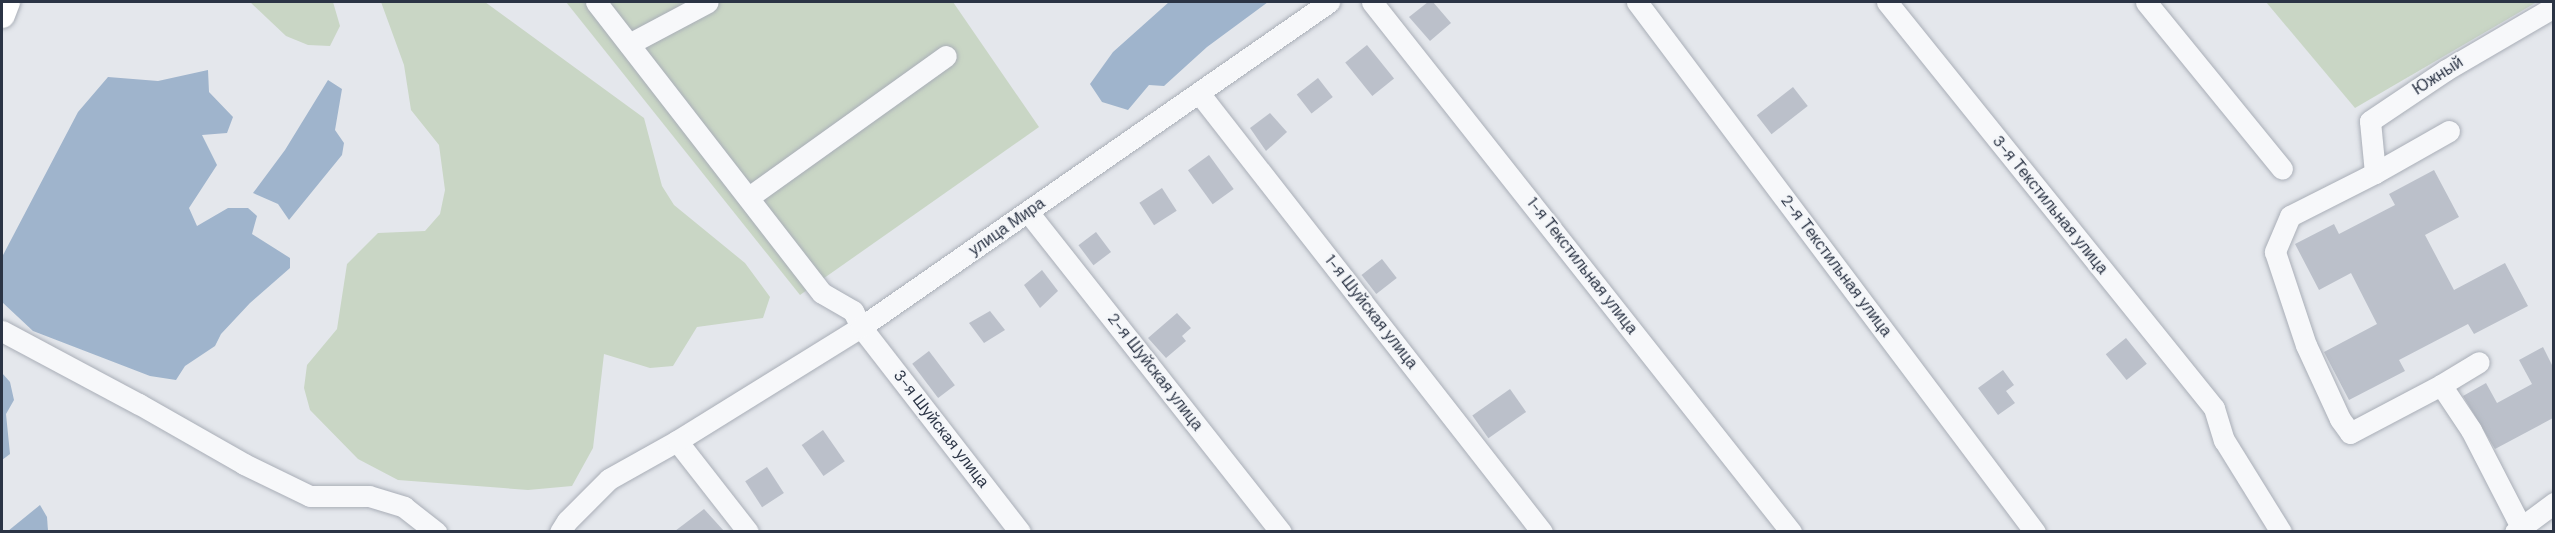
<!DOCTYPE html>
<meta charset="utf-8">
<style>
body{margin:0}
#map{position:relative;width:2555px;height:533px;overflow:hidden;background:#e4e7ec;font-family:"DM Sans",sans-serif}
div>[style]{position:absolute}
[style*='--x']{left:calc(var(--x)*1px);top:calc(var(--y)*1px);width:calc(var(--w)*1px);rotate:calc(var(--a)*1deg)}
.green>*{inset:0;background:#c9d6c5}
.water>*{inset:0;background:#9fb4cc}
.building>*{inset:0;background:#bbc0ca;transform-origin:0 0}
.roads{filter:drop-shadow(0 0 2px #a9aeb7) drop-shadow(0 0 2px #a9aeb7)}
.minor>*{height:21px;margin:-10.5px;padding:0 10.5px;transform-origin:10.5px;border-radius:10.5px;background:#f7f8fa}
.major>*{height:26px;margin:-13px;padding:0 13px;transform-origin:13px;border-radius:13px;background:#fff}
span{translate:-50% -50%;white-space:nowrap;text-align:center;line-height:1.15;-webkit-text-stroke:4.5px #f4f6f9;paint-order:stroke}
.street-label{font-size:16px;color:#2b3445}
.frame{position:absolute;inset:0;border:3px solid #2b3445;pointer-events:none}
</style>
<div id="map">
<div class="green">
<div style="clip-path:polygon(250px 2px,333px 2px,340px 26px,330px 46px,308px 45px,286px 36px)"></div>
<div style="clip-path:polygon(381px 2px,485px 2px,644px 118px,662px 186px,674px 205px,745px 263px,770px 297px,763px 318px,697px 327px,673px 366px,650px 368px,604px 354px,593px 448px,572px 486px,528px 490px,398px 480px,358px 459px,310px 410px,304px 388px,307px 365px,337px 329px,347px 264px,378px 233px,425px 231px,440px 214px,445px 190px,439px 145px,411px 110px,404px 65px)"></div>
<div style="clip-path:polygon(566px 2px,953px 2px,1039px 127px,800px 295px)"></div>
<div style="clip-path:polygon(2266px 2px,2537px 2px,2355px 108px)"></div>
</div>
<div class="water">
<div style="clip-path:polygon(1169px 2px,1268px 2px,1207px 47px,1164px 86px,1149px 85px,1128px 110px,1102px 102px,1090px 84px,1113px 52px)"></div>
<div style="clip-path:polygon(208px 70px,209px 92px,233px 117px,227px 133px,202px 135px,217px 165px,189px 208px,197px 226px,228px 208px,248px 208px,257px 216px,252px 234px,290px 258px,290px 268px,250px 303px,221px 334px,215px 346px,185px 366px,176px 380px,150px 376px,33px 331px,2px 302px,2px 257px,78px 112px,108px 77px,158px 81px)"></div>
<div style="clip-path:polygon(328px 80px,342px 89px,335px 130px,344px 143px,342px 155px,289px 220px,278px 204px,253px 193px,285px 150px)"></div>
<div style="clip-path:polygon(2px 373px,10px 382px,14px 400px,6px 414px,10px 454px,2px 460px)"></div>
<div style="clip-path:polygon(40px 505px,47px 517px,48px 531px,8px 531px)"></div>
</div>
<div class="building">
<div style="clip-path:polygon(1428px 2px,1433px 2px,1451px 23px,1430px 41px,1409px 17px)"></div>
<div style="left:1367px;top:45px;width:43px;height:28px;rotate:51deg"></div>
<div style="left:1318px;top:78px;width:24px;height:27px;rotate:52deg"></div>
<div style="left:1793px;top:87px;width:24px;height:46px;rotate:52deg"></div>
<div style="clip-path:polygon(1270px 113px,1287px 132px,1266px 151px,1250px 128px)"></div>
<div style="left:1209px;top:155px;width:42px;height:26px;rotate:54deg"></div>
<div style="clip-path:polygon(2434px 170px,2459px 217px,2425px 235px,2454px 290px,2505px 263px,2528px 306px,2474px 334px,2468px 324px,2399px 360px,2405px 371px,2349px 400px,2324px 352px,2377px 324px,2351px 273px,2319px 290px,2295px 244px,2334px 224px,2339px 234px,2395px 205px,2389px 194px)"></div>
<div style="left:1162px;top:188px;width:27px;height:27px;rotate:57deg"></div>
<div style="left:1096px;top:232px;width:25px;height:22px;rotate:53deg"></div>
<div style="left:1382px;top:259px;width:24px;height:26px;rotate:52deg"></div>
<div style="clip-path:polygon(1042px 270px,1058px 291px,1040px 308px,1024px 285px)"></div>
<div style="clip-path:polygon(990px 311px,1005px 330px,984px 343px,969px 323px)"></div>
<div style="clip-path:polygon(1177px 313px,1191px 328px,1182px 336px,1186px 341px,1166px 358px,1148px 338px)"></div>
<div style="left:2126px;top:338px;width:33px;height:26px;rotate:51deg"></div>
<div style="clip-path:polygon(2543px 347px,2553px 367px,2553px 418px,2495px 449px,2463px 396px,2486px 383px,2497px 403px,2532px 384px,2519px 360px)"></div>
<div style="left:929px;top:351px;width:43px;height:21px;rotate:53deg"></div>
<div style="clip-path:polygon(2003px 370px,2014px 385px,2006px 391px,2015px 403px,1998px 415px,1978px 388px)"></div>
<div style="left:1510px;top:389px;width:28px;height:46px;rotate:55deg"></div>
<div style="left:823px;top:430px;width:38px;height:26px;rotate:55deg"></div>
<div style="left:767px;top:467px;width:31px;height:26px;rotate:57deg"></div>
<div style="clip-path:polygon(704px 509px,724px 531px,675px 531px)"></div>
</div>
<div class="roads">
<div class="minor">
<div style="--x:596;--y:2;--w:368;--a:52.2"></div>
<div style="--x:822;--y:293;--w:36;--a:30"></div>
<div style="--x:853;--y:311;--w:18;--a:63"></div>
<div style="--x:861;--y:327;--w:259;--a:52.2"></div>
<div style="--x:1372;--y:2;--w:676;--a:51.67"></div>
<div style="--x:1637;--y:2;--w:663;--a:53.1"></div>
<div style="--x:1887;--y:2;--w:521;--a:51.15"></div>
<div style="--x:2214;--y:408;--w:34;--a:73"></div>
<div style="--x:2224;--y:440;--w:108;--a:58.2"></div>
<div style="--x:2146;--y:2;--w:215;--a:50.8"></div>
<div style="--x:629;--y:44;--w:89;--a:-28"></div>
<div style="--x:1199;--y:93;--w:557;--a:52"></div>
<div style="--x:2449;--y:131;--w:85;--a:150.4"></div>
<div style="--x:2375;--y:173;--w:95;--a:153.2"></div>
<div style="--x:2290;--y:216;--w:39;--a:113"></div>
<div style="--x:2275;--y:252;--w:98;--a:71.6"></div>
<div style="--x:2306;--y:345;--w:81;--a:65.3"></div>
<div style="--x:2340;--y:419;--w:17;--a:54"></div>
<div style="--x:2350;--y:433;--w:103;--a:-27.8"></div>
<div style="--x:2441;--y:385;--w:44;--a:-31.2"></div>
<div style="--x:2375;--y:173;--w:52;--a:-95.5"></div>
<div style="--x:2370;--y:121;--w:92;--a:-33.9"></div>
<div style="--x:2446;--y:70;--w:125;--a:-30.3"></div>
<div style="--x:749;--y:197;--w:242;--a:-35.6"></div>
<div style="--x:1028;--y:212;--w:408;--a:51.7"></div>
<div style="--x:2;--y:331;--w:155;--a:28.1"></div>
<div style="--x:139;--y:404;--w:121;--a:29.7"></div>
<div style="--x:244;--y:464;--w:73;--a:25.9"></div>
<div style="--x:310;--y:496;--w:59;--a:0"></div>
<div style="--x:369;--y:496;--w:37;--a:17"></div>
<div style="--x:404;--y:507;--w:41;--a:38"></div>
<div style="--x:2441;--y:385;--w:54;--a:56.3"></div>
<div style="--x:2471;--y:430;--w:109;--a:62.7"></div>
<div style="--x:677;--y:441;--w:115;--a:52"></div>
<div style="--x:560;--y:532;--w:13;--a:-58"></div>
<div style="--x:567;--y:521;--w:59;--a:-45"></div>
<div style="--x:609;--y:479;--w:78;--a:-29.2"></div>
<div style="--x:677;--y:441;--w:216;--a:-31.8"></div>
<div style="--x:861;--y:327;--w:570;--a:-34.78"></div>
<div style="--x:2515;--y:532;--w:49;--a:-36.6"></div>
</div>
<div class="major">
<div style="--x:2;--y:15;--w:14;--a:-69"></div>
</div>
</div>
<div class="street-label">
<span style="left:2438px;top:76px;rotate:-33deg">Южный</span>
<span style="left:2050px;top:205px;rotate:51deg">3-я Текстильная улица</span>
<span style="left:1007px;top:227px;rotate:-35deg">улица Мира</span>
<span style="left:1582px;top:266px;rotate:52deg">1-я Текстильная улица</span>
<span style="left:1836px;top:266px;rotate:53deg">2-я Текстильная улица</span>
<span style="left:1371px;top:312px;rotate:52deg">1-я Шуйская улица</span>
<span style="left:1155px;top:372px;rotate:52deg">2-я Шуйская улица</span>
<span style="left:941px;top:429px;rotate:52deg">3-я Шуйская улица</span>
</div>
<div class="frame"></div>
</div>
